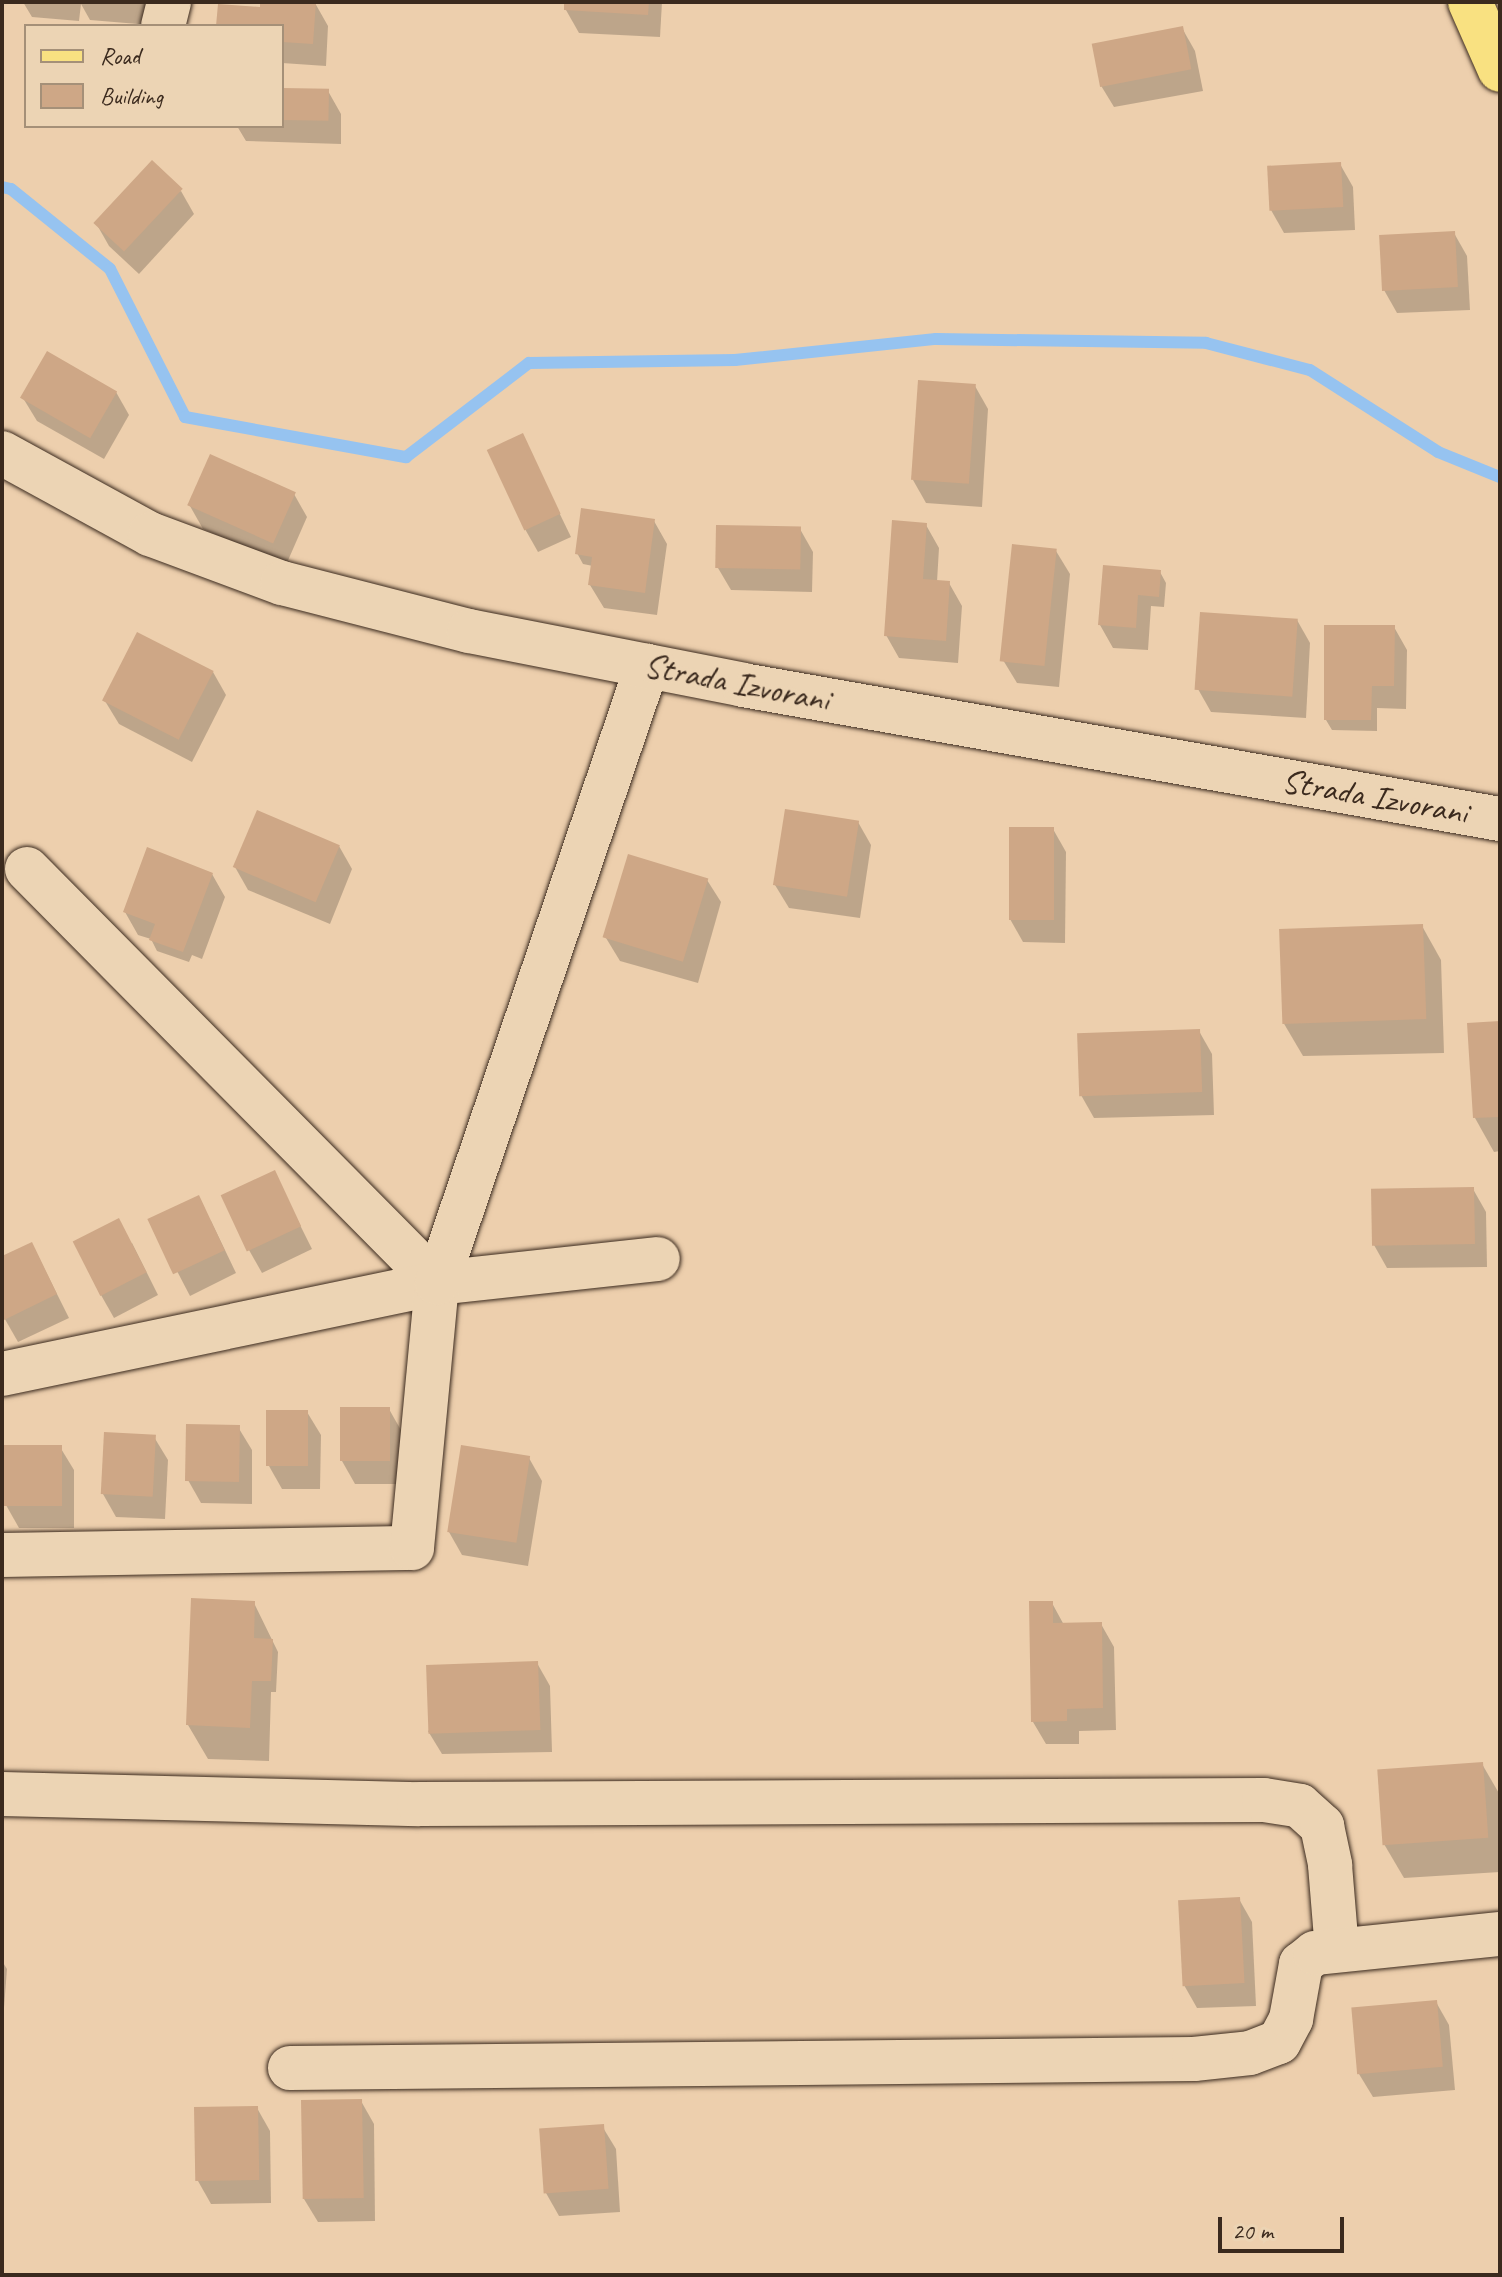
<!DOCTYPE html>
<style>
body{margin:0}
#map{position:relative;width:1502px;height:2277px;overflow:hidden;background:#edcfad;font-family:Caveat,sans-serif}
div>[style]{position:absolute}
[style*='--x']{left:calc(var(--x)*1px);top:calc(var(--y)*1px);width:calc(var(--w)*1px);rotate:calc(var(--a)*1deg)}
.shadow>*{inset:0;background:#0003}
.stream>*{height:12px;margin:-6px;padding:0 6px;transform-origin:6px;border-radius:6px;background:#96c3f0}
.building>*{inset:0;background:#cea786;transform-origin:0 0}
.roads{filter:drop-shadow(0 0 2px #3b2a1e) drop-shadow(0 0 2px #3b2a1e)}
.street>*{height:44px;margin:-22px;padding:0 22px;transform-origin:22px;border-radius:22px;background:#ecd4b4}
.secondary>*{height:44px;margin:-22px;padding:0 22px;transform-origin:22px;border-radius:22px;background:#ecd4b4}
.primary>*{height:44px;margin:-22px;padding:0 22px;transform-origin:22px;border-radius:22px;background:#f9e181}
span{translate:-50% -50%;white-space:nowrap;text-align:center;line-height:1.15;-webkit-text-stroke:8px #ecd4b4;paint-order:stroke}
.street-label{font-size:34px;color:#3b2a1e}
.frame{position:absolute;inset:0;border:4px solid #3b2a1e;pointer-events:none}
.legend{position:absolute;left:24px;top:24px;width:260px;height:104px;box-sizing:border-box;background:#ecd4b4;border:2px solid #a59078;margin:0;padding:10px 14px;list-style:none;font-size:24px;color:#3b2a1e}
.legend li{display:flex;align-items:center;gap:16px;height:40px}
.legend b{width:40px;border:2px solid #a59078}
.scale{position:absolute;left:1218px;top:2217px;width:126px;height:36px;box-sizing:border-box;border:4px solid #3b2a1e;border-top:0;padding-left:10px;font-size:24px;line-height:28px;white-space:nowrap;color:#3b2a1e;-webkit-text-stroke:6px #ecd4b4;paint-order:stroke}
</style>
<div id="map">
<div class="shadow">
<div style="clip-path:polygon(23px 2px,165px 2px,162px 26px,90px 20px,81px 4px,79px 21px,32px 17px)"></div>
<div style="clip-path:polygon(262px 2px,315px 3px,328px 26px,326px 66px,282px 63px,282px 26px,218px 26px,262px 15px)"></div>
<div style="clip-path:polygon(566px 2px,662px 2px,660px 37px,579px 33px,566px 10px)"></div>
<div style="clip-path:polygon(1182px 28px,1195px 51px,1203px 91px,1114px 107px,1100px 84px)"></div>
<div style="clip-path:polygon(282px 90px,328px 91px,341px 114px,341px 144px,246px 141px,237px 126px,282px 126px)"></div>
<div style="clip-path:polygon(1340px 164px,1353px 187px,1355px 230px,1284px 233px,1271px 210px)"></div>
<div style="clip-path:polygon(181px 191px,194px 214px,139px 274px,109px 246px,96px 223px)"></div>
<div style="clip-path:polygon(1454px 233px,1467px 256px,1470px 310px,1397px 313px,1384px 290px)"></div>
<div style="clip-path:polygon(975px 386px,988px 409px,982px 507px,926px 503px,913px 480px)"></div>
<div style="clip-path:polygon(116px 392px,129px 415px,104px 459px,37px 421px,23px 398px)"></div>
<div style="clip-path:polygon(522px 436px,571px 537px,538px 552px,525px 529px)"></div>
<div style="clip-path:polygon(294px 494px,307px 517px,286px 565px,203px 529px,190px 506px)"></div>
<div style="clip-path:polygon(654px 521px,667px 544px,657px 615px,604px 608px,590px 585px,593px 566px,583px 564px,577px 553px)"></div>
<div style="clip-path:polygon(926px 525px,939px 548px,937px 582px,949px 583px,962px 606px,958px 663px,899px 658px,886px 635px)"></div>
<div style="clip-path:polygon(800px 529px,813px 552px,812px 592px,731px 590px,718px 568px)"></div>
<div style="clip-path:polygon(1056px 551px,1070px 574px,1059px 687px,1017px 683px,1003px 660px)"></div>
<div style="clip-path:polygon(1160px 572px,1166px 583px,1164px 607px,1151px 606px,1148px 650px,1113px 648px,1100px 625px)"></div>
<div style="clip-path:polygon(1297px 620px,1310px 643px,1306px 718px,1211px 712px,1198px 689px)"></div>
<div style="clip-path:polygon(1394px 627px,1407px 650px,1406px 709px,1377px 708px,1377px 731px,1332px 730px,1326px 720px)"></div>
<div style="clip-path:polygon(213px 672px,226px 695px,192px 762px,119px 724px,105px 701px)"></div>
<div style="clip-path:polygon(858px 822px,871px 845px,860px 918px,789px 908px,775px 885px)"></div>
<div style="clip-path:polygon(1053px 829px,1066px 852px,1065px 943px,1023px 942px,1010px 919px)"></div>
<div style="clip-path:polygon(339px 846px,352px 869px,330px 924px,248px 890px,235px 867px)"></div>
<div style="clip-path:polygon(212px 874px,225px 897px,202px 959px,192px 955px,189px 962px,157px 951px,151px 939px,138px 935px,125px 912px)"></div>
<div style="clip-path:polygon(707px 880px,721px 902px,698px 983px,620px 961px,606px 938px)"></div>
<div style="clip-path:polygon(1422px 926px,1441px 960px,1444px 1053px,1303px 1056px,1283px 1022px)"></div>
<div style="clip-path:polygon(1500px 1023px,1500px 1151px,1494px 1152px,1475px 1118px)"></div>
<div style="clip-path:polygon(1199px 1031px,1212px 1054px,1214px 1115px,1094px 1118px,1081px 1095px)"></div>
<div style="clip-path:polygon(274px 1173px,312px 1249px,262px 1273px,249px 1250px)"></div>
<div style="clip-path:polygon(1473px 1189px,1486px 1212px,1487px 1267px,1387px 1268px,1374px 1245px)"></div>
<div style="clip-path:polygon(151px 1221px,211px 1221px,236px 1273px,190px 1296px)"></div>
<div style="clip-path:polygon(132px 1243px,158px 1295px,114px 1318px,101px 1295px)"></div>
<div style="clip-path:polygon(32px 1244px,69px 1318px,18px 1342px,2px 1314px,2px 1259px)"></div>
<div style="clip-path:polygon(389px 1409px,402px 1432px,402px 1484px,355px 1484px,342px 1461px)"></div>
<div style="clip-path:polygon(307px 1412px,321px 1435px,320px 1489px,282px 1489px,269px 1466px)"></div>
<div style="clip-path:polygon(238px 1427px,252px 1450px,252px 1504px,201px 1503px,188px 1480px)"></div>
<div style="clip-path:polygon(154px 1437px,168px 1460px,165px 1519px,116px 1517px,103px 1494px)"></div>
<div style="clip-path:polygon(60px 1447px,74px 1470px,74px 1528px,19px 1528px,6px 1505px)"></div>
<div style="clip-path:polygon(529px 1458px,542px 1481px,528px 1566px,462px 1555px,449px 1532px)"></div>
<div style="clip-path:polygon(254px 1603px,278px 1652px,276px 1692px,271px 1692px,269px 1761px,208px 1759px,188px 1725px)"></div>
<div style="clip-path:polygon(1052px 1603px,1064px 1625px,1101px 1624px,1114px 1647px,1116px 1730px,1079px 1731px,1079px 1744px,1046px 1744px,1033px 1722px)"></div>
<div style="clip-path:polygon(537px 1663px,550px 1686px,552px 1752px,442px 1754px,428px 1731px)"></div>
<div style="clip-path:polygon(1482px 1764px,1500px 1795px,1500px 1872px,1404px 1878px,1384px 1844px)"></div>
<div style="clip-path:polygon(1239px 1899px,1252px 1922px,1256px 2006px,1197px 2008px,1184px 1985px)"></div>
<div style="clip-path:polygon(2px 1961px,7px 1969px,2px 2034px)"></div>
<div style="clip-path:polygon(1436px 2002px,1449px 2025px,1455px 2090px,1373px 2097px,1359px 2074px)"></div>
<div style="clip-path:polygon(361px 2101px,374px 2124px,375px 2221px,318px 2222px,304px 2199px)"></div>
<div style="clip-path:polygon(257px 2108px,270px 2131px,271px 2203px,211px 2204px,198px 2181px)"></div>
<div style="clip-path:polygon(602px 2126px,616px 2149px,620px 2212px,559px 2216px,546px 2193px)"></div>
</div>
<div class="stream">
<div style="--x:2;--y:187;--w:9;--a:13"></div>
<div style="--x:11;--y:189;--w:127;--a:38.9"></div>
<div style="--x:110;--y:269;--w:166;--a:63.1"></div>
<div style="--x:185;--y:417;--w:225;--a:10.3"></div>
<div style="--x:406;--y:457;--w:155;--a:-37.4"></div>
<div style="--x:529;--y:363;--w:206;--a:-0.8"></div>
<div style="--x:735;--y:360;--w:202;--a:-6"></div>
<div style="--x:936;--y:339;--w:270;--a:0.8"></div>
<div style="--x:1206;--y:343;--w:107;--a:14.6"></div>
<div style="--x:1310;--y:370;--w:152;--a:32.6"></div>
<div style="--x:1438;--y:452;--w:67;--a:22"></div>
</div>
<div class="building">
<div style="clip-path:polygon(260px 2px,316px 2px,313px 44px,282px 42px,282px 26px,216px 26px,218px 4px,260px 7px)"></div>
<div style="clip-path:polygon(564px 2px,649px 2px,648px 15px,564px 10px)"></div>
<div style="left:1183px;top:26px;width:44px;height:93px;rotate:79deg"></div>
<div style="left:282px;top:88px;width:47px;height:32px;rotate:1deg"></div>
<div style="left:152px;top:160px;width:42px;height:86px;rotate:43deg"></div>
<div style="left:1341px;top:162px;width:45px;height:74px;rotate:87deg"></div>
<div style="left:1455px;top:231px;width:56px;height:76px;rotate:87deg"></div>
<div style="left:47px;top:351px;width:81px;height:54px;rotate:30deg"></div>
<div style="left:918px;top:380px;width:58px;height:100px;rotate:4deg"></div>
<div style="left:523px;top:433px;width:89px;height:40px;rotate:65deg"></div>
<div style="left:210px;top:454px;width:94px;height:56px;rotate:24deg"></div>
<div style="clip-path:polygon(581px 508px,655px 519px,645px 593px,588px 585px,592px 557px,575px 554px)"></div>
<div style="clip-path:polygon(892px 520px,927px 523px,923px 579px,950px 581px,946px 641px,884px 636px)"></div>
<div style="left:716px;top:525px;width:85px;height:43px;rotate:1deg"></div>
<div style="left:1012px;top:544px;width:45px;height:118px;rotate:6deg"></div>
<div style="clip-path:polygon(1103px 565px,1161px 570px,1159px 597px,1138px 595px,1136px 628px,1098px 625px)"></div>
<div style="left:1200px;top:612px;width:98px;height:78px;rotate:4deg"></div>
<div style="clip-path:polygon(1324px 625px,1395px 625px,1394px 686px,1372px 686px,1371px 720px,1324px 720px)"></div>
<div style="left:137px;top:632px;width:86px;height:77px;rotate:27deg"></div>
<div style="left:785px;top:809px;width:75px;height:77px;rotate:9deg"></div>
<div style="left:257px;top:810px;width:90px;height:62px;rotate:23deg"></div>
<div style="left:1009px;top:827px;width:45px;height:93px"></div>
<div style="clip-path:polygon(147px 847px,213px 873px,183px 952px,149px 940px,155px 924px,123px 912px)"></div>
<div style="left:628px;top:854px;width:84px;height:87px;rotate:17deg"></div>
<div style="left:1423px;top:924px;width:95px;height:144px;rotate:88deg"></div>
<div style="clip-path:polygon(1500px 1021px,1500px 1117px,1473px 1118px,1467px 1023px)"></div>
<div style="left:1200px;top:1029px;width:63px;height:123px;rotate:88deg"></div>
<div style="left:275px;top:1170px;width:62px;height:60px;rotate:65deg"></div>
<div style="left:1474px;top:1187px;width:57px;height:103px;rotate:89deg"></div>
<div style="left:199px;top:1195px;width:61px;height:57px;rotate:65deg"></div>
<div style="left:119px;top:1218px;width:61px;height:52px;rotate:63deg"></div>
<div style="clip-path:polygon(32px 1242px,57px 1294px,2px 1321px,2px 1256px)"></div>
<div style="left:340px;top:1407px;width:50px;height:54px"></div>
<div style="left:266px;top:1410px;width:42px;height:56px"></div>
<div style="left:186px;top:1424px;width:54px;height:57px;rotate:1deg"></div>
<div style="left:104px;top:1432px;width:52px;height:62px;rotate:3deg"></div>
<div style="left:3px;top:1445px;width:59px;height:61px"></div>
<div style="left:461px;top:1445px;width:70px;height:88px;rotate:9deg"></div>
<div style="clip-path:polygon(191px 1598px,255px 1601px,254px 1638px,273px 1639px,271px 1681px,252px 1681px,250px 1728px,186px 1725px)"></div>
<div style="clip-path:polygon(1029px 1601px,1053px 1601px,1053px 1623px,1102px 1622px,1103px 1708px,1067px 1709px,1067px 1721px,1031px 1722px)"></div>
<div style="left:538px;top:1661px;width:69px;height:112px;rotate:88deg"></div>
<div style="left:1483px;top:1762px;width:76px;height:106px;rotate:86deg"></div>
<div style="left:1240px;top:1897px;width:86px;height:62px;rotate:87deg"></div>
<div style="left:1437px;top:2000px;width:67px;height:86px;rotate:85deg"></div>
<div style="left:362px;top:2099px;width:99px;height:61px;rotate:89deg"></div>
<div style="left:258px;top:2106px;width:74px;height:64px;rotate:89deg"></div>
<div style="left:604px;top:2124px;width:65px;height:65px;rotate:86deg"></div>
</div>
<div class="roads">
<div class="street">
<div style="--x:163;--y:26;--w:25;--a:-76"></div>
<div style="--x:27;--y:869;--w:583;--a:45.28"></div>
<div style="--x:2;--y:1374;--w:444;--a:-11.8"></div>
<div style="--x:437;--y:1283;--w:222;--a:-6.2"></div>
<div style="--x:2;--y:1555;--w:410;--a:-1"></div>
<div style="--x:412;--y:1548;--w:266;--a:-84.6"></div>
<div style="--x:437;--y:1283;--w:652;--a:-71.2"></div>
<div style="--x:2;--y:1794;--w:417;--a:1.4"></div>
<div style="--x:419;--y:1804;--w:845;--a:-0.27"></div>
<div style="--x:1264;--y:1800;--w:36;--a:9"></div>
<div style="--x:1300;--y:1806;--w:30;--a:42"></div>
<div style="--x:1322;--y:1826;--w:40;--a:78"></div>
<div style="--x:1330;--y:1865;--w:85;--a:85.3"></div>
<div style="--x:290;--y:2068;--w:904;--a:-0.57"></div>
<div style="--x:1194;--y:2059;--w:56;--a:-6.1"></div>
<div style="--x:1250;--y:2053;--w:31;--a:-21"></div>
<div style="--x:1279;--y:2042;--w:26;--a:-62"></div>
<div style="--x:1291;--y:2019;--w:56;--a:-79.7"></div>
<div style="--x:1301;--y:1964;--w:18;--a:-38"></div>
<div style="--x:1315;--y:1953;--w:186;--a:-5.9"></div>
</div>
<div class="secondary">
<div style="--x:2;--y:453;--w:169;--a:28.7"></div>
<div style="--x:150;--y:534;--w:141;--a:20.4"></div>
<div style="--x:282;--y:583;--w:193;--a:14.4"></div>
<div style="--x:469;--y:631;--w:279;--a:11.1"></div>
<div style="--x:743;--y:685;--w:769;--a:10.04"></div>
</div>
<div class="primary">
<div style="--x:1470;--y:2;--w:74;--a:66.2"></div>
</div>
</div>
<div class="street-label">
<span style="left:737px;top:682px;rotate:11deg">Strada Izvorani</span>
<span style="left:1375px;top:796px;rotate:10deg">Strada Izvorani</span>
</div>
<div class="frame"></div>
<ul class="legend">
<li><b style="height:10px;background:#f9e181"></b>Road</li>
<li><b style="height:22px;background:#cea786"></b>Building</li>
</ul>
<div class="scale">20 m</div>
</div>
